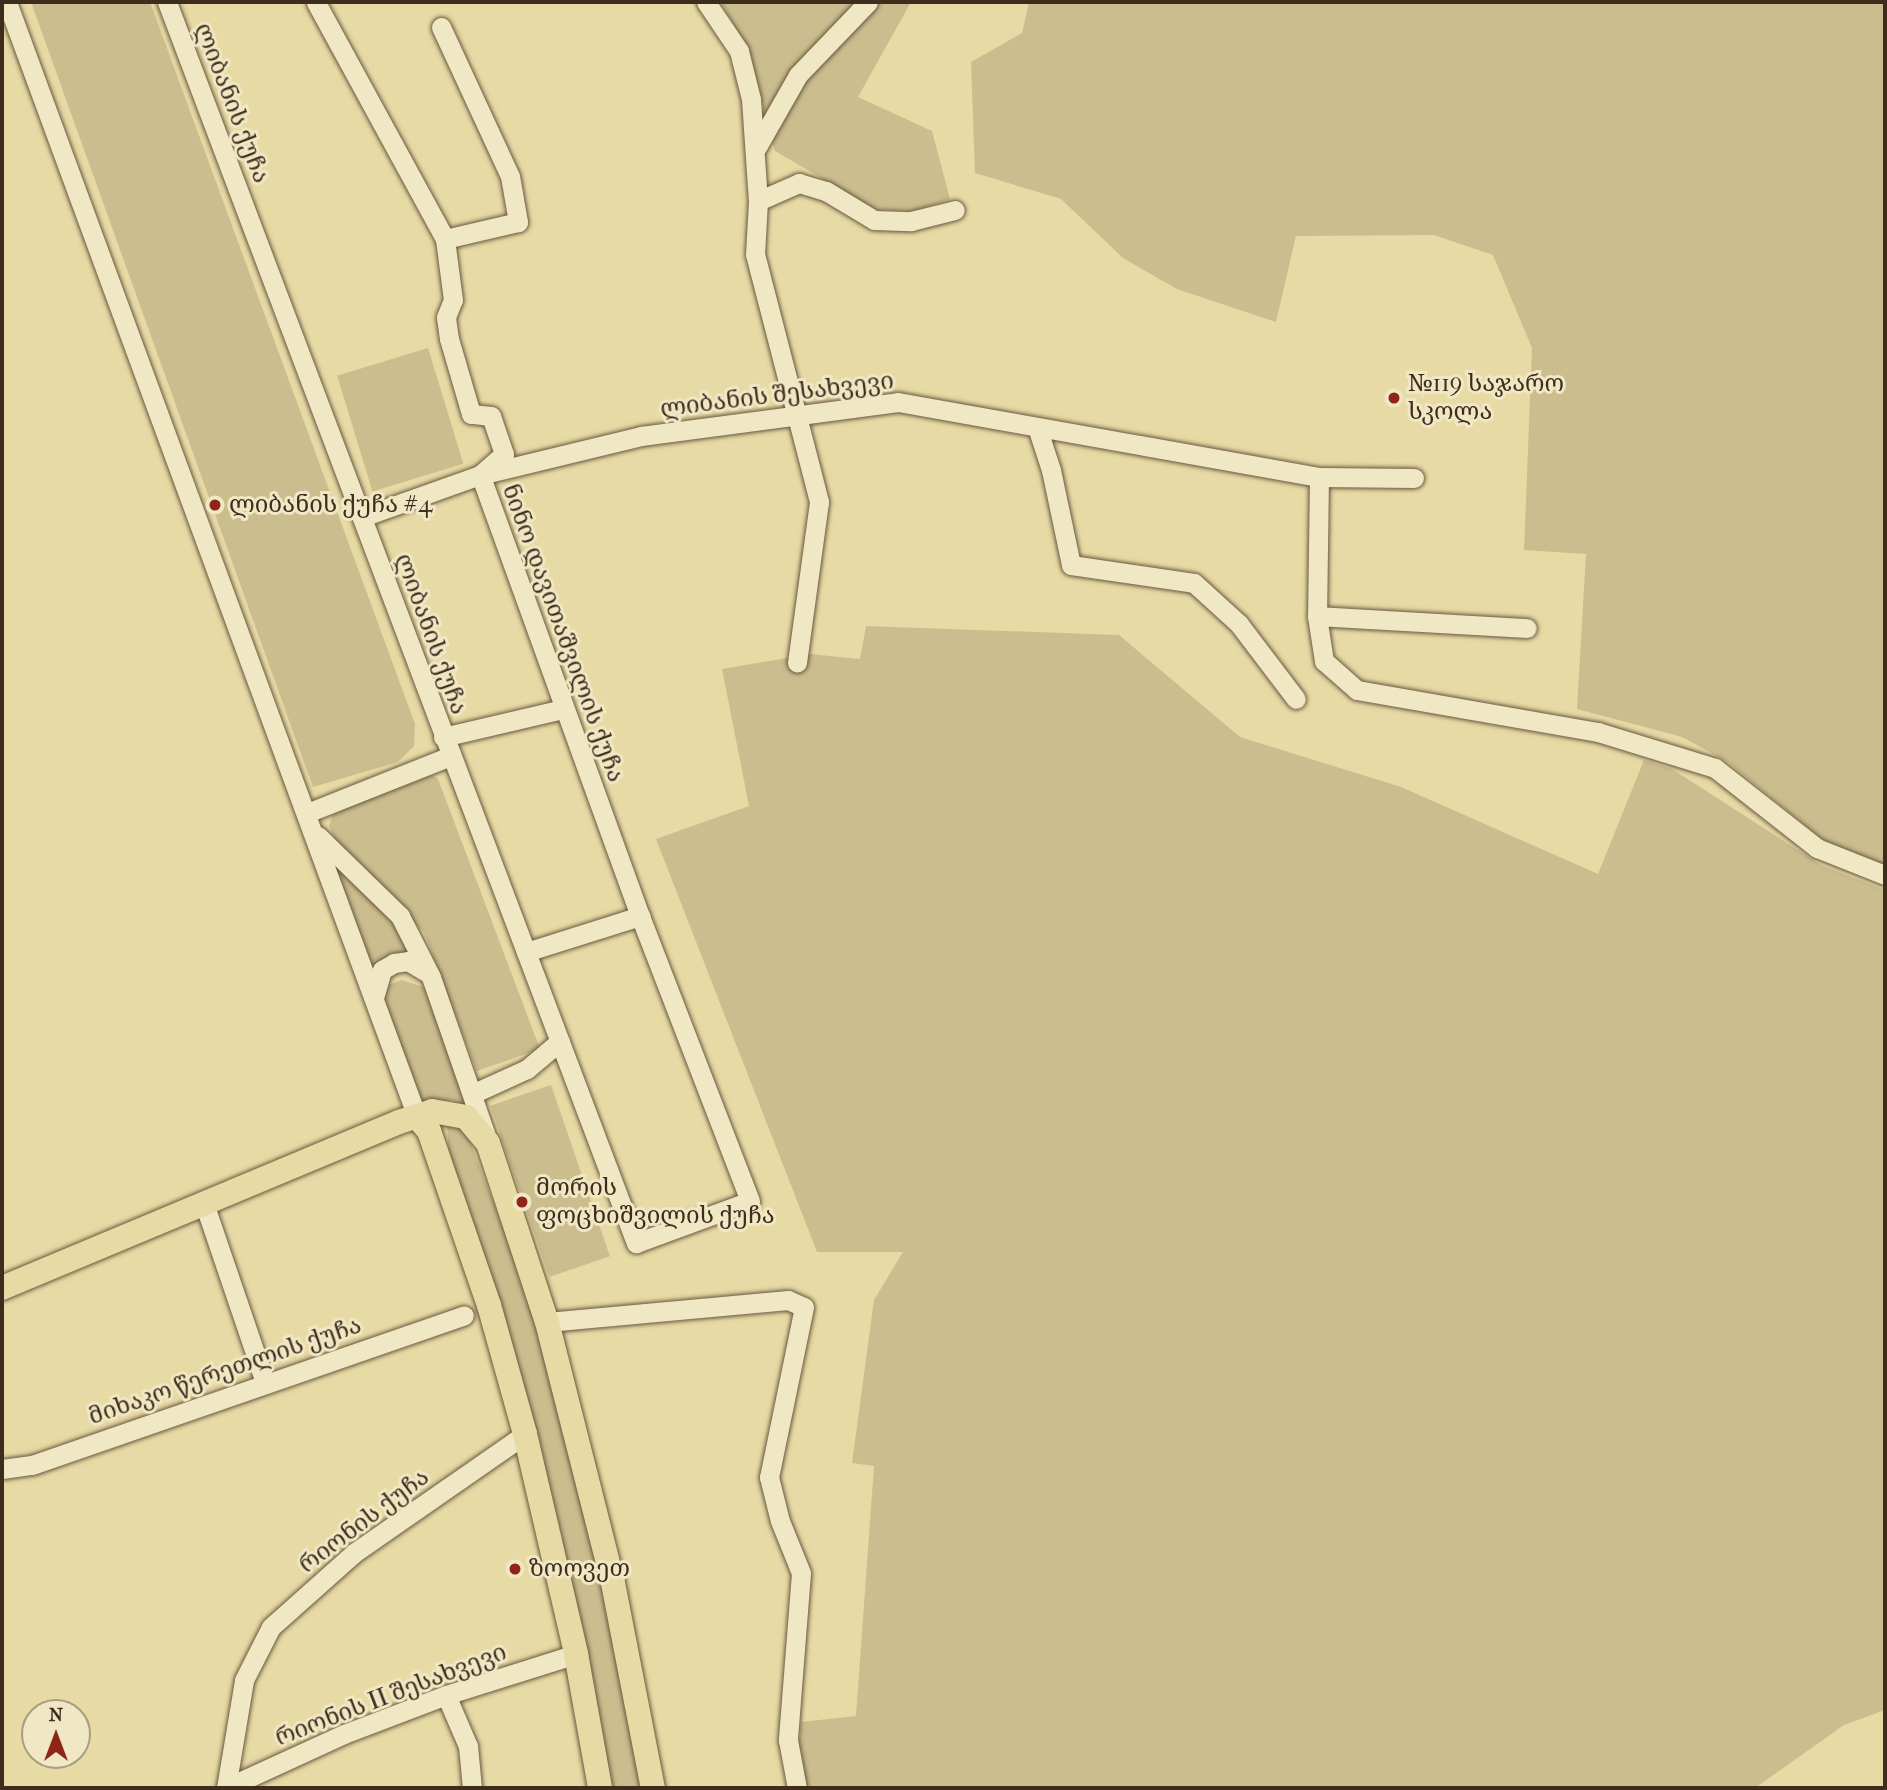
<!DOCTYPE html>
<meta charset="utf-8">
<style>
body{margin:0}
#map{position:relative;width:1887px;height:1790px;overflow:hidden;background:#e8daa5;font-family:"IM FELL French Canon","Noto Serif Georgian",serif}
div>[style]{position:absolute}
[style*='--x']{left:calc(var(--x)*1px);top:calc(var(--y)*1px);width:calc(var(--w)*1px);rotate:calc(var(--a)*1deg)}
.green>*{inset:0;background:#cbbd8e;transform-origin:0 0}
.roads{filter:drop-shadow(0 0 2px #68583f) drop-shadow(0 0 2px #68583f)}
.minor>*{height:19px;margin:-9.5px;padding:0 9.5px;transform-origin:9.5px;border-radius:9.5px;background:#f0e7c4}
.major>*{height:24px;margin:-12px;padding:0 12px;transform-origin:12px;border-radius:12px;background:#e8daa5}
.dots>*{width:19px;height:19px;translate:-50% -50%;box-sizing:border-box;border:4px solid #f0e7c4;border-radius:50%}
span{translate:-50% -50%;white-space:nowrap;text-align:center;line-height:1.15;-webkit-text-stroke:6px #f0e7c4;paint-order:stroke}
.street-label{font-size:24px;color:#3e2d1d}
.poi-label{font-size:24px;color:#3e2d1d}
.left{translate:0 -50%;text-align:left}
.frame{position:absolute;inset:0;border:4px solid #3e2d1d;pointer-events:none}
.north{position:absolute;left:21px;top:1699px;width:70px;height:70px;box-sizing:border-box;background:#f0e7c4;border:2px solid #a99d81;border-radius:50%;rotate:0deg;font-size:19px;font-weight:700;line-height:28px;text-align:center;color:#3e2d1d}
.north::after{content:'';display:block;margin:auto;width:24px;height:32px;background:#8f2418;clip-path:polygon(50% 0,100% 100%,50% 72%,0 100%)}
</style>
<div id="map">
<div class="green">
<div style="clip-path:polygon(31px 2px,150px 2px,415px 724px,414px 746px,398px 762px,313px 787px)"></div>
<div style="clip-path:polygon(721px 2px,911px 2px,858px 97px,932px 131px,950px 199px,914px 211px,875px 209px,775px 151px,748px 50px)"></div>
<div style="clip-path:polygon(1029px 2px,1885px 2px,1885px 866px,1828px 844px,1728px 762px,1682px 737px,1577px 709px,1586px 554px,1524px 550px,1532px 348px,1493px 255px,1434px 235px,1296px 236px,1276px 322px,1177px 289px,1123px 258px,1061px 199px,975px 173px,971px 62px,1022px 33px)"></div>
<div style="left:428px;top:348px;width:121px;height:95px;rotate:73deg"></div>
<div style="clip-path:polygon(866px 626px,1119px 635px,1240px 737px,1401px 787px,1598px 874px,1644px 760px,1672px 769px,1821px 865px,1885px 890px,1885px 1710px,1844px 1725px,1755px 1788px,806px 1788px,799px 1747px,801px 1722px,856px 1716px,874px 1466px,852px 1463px,874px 1300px,903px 1252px,817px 1252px,656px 839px,749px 806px,722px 669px,810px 654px,860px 659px)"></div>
<div style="clip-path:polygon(432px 775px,438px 779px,540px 1049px,477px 1071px,424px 932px,338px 846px,329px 826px,333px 815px,349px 806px)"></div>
<div style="clip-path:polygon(324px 850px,393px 921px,412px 958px,377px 963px,371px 970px)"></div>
<div style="clip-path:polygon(401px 980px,424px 987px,469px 1107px,453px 1100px,418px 1102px,382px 1002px,389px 985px)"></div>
<div style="left:551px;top:1085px;width:181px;height:64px;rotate:71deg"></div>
<div style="clip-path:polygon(454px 1121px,469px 1139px,523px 1280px,599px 1554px,640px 1788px,610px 1788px,563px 1540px,518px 1370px,449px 1157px,447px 1125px)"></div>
</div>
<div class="roads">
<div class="minor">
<div style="--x:7;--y:2;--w:1188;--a:69.81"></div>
<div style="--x:167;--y:2;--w:1327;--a:69.3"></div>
<div style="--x:636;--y:1243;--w:121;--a:-20.2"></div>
<div style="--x:750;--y:1201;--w:305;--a:-111.1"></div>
<div style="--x:640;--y:916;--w:469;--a:-109.9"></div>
<div style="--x:480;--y:475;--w:32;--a:-41"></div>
<div style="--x:504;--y:454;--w:40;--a:-108.9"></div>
<div style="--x:491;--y:416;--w:20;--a:-174"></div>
<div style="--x:471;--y:414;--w:78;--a:-106.3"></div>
<div style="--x:449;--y:339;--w:22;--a:-98"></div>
<div style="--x:446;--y:317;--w:18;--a:-68"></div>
<div style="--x:453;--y:300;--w:62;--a:-97.5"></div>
<div style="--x:445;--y:239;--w:270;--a:-118.6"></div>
<div style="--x:706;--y:2;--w:59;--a:56"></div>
<div style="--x:739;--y:51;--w:49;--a:76"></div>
<div style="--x:751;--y:99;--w:102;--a:86.1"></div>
<div style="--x:758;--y:201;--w:53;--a:93.2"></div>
<div style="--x:755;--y:254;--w:256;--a:75.5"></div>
<div style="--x:819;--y:502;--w:162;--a:97.8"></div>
<div style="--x:441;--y:27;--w:164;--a:65.2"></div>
<div style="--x:510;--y:176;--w:47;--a:80.1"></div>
<div style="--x:518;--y:222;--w:75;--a:166.9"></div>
<div style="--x:757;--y:147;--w:83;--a:-60.3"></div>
<div style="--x:798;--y:75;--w:101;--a:-46.2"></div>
<div style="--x:758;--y:201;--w:45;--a:-23.7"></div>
<div style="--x:799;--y:183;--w:28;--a:17"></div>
<div style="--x:826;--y:191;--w:56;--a:31.1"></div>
<div style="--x:874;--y:220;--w:37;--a:2"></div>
<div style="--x:911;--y:221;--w:45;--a:-14"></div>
<div style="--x:1038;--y:430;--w:42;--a:72"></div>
<div style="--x:1051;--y:470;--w:97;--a:78.1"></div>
<div style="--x:1071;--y:565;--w:124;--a:8.3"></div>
<div style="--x:1194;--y:583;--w:61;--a:42.3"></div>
<div style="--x:1239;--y:624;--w:94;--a:52.8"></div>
<div style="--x:1319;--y:477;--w:139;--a:90.8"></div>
<div style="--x:1317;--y:616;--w:46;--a:81.2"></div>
<div style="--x:1324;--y:661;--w:44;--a:41.3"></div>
<div style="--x:1357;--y:690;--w:245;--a:9.9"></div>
<div style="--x:1598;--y:732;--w:122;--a:17.1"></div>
<div style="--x:1715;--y:768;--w:130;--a:38.1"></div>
<div style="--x:1817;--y:848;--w:73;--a:21.7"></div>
<div style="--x:362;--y:517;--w:125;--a:-19.6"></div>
<div style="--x:480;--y:475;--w:166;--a:-13.6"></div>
<div style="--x:641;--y:436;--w:259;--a:-7.5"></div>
<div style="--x:898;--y:402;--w:428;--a:10.1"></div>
<div style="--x:1319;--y:477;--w:95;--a:0.6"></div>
<div style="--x:1317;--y:616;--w:210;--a:3.3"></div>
<div style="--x:443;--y:737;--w:123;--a:-13.1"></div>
<div style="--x:307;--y:813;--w:154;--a:-21.7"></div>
<div style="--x:318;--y:836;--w:115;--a:44.3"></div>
<div style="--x:400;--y:916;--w:68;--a:63.1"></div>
<div style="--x:431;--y:977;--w:168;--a:70.9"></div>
<div style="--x:526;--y:952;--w:120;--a:-17.5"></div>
<div style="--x:374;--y:998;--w:29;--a:-74"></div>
<div style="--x:382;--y:970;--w:14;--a:-30"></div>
<div style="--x:394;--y:963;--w:14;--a:-8"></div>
<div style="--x:408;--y:961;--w:23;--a:31"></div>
<div style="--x:472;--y:1094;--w:60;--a:-24.4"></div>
<div style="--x:527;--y:1069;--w:43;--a:-40.3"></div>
<div style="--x:205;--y:1206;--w:186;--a:71.2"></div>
<div style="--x:547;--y:1322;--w:242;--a:-5.2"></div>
<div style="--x:788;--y:1300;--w:17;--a:24"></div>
<div style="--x:804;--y:1307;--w:174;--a:101.6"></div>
<div style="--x:769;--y:1477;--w:45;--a:76"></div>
<div style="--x:780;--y:1521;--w:56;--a:68"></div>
<div style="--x:801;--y:1573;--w:168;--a:94.5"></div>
<div style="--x:788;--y:1740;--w:49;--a:79.4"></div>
<div style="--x:2;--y:1469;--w:30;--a:-8"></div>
<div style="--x:32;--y:1465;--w:457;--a:-19.1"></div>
<div style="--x:446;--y:1695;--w:56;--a:66.7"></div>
<div style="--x:468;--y:1746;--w:42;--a:84.6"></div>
<div style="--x:226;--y:1788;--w:109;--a:-80.5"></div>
<div style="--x:244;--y:1680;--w:59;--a:-63"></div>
<div style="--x:271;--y:1627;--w:111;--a:-41.7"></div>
<div style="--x:354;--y:1553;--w:208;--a:-34.8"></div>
<div style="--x:226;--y:1788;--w:130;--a:-24.6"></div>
<div style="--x:344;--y:1734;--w:109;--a:-20.9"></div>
<div style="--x:446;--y:1695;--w:136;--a:-17.5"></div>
</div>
<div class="major">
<div style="--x:417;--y:1117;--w:18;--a:49"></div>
<div style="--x:429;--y:1131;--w:184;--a:71"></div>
<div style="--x:489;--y:1305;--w:134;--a:74.4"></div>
<div style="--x:525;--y:1434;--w:226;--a:76.9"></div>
<div style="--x:576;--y:1654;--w:136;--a:79.8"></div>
<div style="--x:2;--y:1288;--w:430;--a:-22.7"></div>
<div style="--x:399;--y:1122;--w:35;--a:-18"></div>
<div style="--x:432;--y:1111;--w:35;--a:10"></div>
<div style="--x:466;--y:1117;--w:34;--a:50"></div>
<div style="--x:488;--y:1143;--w:188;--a:71.8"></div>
<div style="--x:547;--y:1322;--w:269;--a:75.8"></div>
<div style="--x:613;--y:1583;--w:209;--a:79"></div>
</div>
</div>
<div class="dots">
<div style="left:1394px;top:398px;background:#8f2418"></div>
<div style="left:215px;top:505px;background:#8f2418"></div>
<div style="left:522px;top:1202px;background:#8f2418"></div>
<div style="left:515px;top:1569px;background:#8f2418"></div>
</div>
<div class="street-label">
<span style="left:232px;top:103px;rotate:69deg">ლიბანის ქუჩა</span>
<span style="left:777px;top:395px;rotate:-7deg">ლიბანის შესახვევი</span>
<span style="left:563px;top:633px;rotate:70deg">ნინო დავითაშვილის ქუჩა</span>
<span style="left:431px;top:634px;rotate:70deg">ლიბანის ქუჩა</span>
<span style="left:225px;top:1371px;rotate:-19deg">მიხაკო წერეთლის ქუჩა</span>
<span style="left:364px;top:1521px;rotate:-37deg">რიონის ქუჩა</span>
<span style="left:391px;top:1695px;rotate:-21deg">რიონის II შესახვევი</span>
</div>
<div class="poi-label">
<span class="left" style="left:1408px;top:398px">№119 საჯარო<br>სკოლა</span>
<span class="left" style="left:229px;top:505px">ლიბანის ქუჩა #4</span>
<span class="left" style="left:536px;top:1202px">მორის<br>ფოცხიშვილის ქუჩა</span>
<span class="left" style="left:529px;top:1569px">ზოოვეთ</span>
</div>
<div class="frame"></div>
<div class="north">N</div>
</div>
